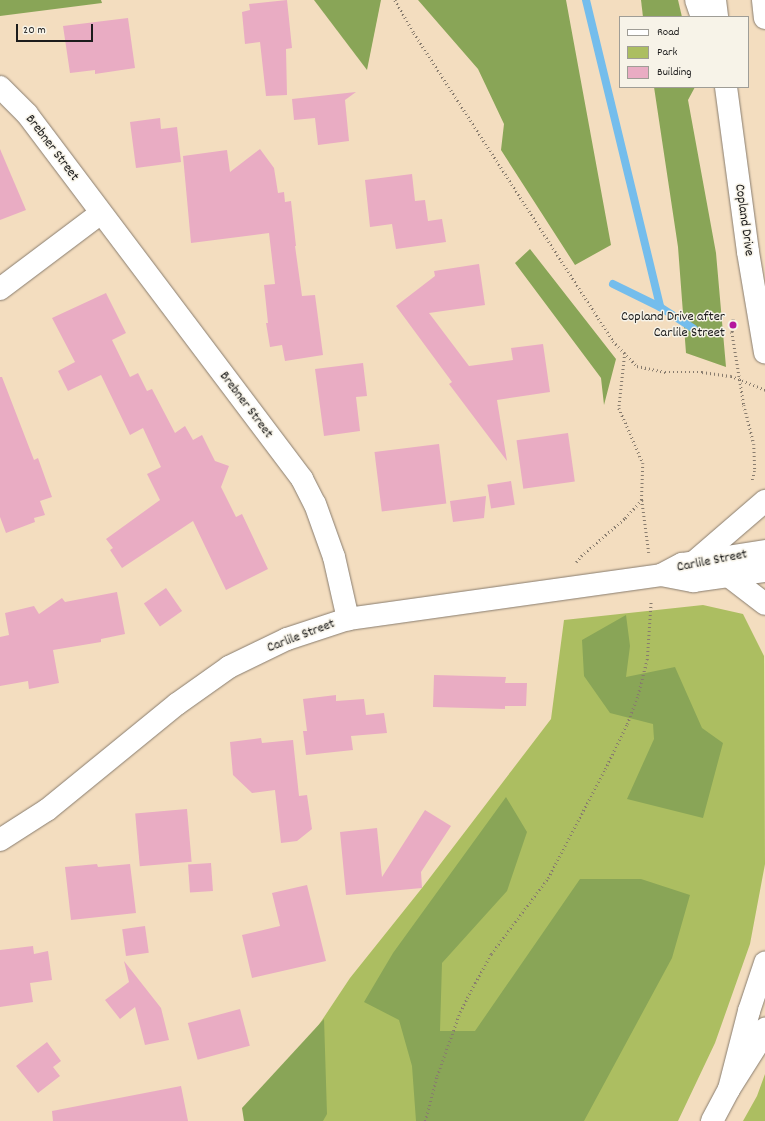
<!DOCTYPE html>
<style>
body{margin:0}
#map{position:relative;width:765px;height:1121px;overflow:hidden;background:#f3ddbf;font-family:Dekko,sans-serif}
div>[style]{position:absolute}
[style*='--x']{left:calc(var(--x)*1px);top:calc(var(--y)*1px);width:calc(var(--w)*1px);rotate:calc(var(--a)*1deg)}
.green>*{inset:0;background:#acbe61}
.forest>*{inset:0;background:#89a557}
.stream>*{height:8px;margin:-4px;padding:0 4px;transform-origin:4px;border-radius:4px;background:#74bdec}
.building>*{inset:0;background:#e9acc3;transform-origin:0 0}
.path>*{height:2.5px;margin-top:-1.25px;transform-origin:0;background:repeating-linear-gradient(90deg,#887c6e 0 1px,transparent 0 4px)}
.roads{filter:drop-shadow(0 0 1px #887c6e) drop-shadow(0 0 1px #887c6e)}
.minor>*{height:22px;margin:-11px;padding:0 11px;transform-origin:11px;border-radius:11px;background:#fff}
.major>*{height:22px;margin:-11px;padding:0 11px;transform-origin:11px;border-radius:11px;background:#fff}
.path-bridge>*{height:2.5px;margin-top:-1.25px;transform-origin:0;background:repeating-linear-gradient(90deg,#887c6e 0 1px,transparent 0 4px)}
.dots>*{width:11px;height:11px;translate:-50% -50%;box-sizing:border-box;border:2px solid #f7f3e8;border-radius:50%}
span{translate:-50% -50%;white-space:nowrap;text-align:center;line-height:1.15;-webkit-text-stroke:3px #f7f3e8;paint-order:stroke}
.street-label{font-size:14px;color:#1c1c1c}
.poi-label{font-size:14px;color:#1c1c1c}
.right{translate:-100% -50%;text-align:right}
.legend{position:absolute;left:619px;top:16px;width:130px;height:72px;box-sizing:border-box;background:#f7f3e8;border:1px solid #9f9d96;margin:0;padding:5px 7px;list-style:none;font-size:12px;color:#1c1c1c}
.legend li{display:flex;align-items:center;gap:8px;height:20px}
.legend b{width:20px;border:1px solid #9f9d96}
.scale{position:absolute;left:16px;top:24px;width:77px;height:18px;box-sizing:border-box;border:2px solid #1c1c1c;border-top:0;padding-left:5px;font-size:12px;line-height:14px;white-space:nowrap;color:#1c1c1c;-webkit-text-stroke:3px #f7f3e8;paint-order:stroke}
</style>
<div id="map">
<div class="green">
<div style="clip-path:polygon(703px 605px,743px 614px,764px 656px,765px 864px,750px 944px,715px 1043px,678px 1121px,255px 1121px,350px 978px,422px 888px,551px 719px,564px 620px)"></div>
<div style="clip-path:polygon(765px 1074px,765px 1121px,743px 1121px,757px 1096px)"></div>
</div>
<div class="forest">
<div style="clip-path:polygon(0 0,101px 0,102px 3px,0 16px)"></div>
<div style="clip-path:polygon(314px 0,381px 0,367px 70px)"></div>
<div style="clip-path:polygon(418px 0,566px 0,611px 245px,575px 265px,501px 150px,504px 124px,478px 69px)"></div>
<div style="clip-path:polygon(641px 0,678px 0,682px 17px,643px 17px)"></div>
<div style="clip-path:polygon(654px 87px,695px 87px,688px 100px,716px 253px,726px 367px,686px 353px,678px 247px)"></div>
<div style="clip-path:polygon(530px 249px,616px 359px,604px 405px,601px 378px,515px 263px)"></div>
<div style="clip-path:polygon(626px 615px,630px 646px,626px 677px,675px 667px,702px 728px,723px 743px,703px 818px,627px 799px,654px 739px,653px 724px,610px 713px,584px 676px,582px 640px)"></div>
<div style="clip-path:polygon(506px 797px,527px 832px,507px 891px,442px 963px,440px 1031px,475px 1031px,580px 879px,641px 879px,690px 895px,672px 958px,584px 1121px,416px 1121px,412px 1066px,399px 1020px,364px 1002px,393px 953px)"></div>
<div style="clip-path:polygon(324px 1019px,327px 1114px,323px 1121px,244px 1121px,242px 1108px)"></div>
</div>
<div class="stream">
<div style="--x:586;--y:0;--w:316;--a:76.4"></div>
<div style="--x:660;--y:307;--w:40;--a:32.9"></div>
<div style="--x:613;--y:284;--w:52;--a:26.1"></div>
</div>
<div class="building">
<div style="clip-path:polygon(287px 0,292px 48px,286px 49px,287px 95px,266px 96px,260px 42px,245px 44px,242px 12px,250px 10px,249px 4px)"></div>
<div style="clip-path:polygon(128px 18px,135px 68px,95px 74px,95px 70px,70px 73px,63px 26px)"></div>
<div style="clip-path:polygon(356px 92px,345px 100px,349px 141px,318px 145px,315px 118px,294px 120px,292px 99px)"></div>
<div style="clip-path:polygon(160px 118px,161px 129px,177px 127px,181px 162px,136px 168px,130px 122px)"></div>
<div style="clip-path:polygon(0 149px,26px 210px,0 220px)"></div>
<div style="clip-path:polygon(260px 149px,274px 168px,278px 193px,284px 192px,285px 202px,291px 201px,296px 246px,295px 246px,302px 296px,315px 295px,323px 355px,285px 361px,282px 345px,270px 347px,266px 323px,268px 323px,264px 285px,275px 284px,269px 233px,191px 243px,183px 156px,227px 150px,230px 172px)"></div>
<div style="clip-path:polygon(412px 174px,415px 201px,425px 200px,428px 221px,442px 219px,446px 242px,396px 249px,392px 224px,370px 227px,365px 180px)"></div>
<div style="clip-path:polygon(479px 264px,485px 305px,429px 313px,469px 366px,513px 360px,511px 348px,543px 344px,550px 392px,497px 400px,507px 461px,449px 384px,452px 382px,396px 306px,435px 276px,434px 271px)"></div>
<div style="clip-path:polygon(106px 293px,126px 333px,112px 340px,130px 377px,138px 373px,147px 391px,152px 389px,175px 433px,185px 426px,193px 440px,202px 435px,215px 461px,229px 466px,221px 487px,236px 517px,242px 514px,268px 569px,226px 590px,193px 521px,122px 568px,110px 550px,113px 548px,106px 539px,160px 500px,147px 474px,161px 467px,143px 428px,130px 435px,101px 375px,68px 391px,58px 371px,75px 362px,52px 318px)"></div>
<div style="clip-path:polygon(363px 363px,367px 396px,356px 397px,360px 431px,324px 436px,315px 369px)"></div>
<div style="clip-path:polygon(0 377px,2px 377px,34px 460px,38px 458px,52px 497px,40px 501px,45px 515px,34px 518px,35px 522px,6px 533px,0 517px)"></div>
<div style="left:568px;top:433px;width:49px;height:52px;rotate:82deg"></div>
<div style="left:439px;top:444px;width:60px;height:65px;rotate:83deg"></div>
<div style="left:511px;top:481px;width:24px;height:24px;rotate:81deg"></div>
<div style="clip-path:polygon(486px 496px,484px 518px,453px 522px,450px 501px)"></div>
<div style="left:166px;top:588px;width:28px;height:27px;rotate:55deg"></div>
<div style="clip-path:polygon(117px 592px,125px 634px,101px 639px,101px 642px,53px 650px,59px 683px,29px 689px,28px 681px,0 686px,0 637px,9px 635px,5px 613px,34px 606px,39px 614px,62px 598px,65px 602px)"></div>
<div style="clip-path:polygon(434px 675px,506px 677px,505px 683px,527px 683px,526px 706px,505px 706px,505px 709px,433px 707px)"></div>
<div style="clip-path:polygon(336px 695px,336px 701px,364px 699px,366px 715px,384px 713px,387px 733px,351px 736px,353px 750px,306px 755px,303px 731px,307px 731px,303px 699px)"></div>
<div style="clip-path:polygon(261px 738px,262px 743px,293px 740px,299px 796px,307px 795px,312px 829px,297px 841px,281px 843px,275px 790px,252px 793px,233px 775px,230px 742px)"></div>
<div style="left:187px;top:809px;width:53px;height:52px;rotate:85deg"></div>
<div style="clip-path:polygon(425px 810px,451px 826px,421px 872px,422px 888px,346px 895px,340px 832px,377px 828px,382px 877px)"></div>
<div style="left:211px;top:863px;width:28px;height:23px;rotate:86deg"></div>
<div style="clip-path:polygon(97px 864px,98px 867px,130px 864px,136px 913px,71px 920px,65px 867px)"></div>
<div style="clip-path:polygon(307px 885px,326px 961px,252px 978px,242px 935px,280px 926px,272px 893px)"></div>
<div style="left:145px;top:926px;width:27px;height:23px;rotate:82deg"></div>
<div style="clip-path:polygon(33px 946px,34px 954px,48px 951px,52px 980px,30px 983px,33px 1002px,0 1007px,0 950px)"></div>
<div style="clip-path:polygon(124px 961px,161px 1008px,169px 1040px,145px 1045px,135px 1007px,120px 1019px,105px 1000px,129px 982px)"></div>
<div style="left:240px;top:1009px;width:38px;height:54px;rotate:75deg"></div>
<div style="clip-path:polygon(47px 1042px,61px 1061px,53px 1067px,60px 1076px,38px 1093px,16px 1066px)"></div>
<div style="clip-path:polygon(181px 1086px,188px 1121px,53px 1121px,52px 1111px)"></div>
</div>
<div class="path">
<div style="--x:395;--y:0;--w:38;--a:60"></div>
<div style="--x:414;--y:33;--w:367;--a:57.1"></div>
<div style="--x:613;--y:341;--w:35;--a:46"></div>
<div style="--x:637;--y:366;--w:29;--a:12"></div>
<div style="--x:665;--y:372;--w:37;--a:0"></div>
<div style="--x:702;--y:372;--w:29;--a:8"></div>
<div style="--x:731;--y:376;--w:37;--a:22"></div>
<div style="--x:732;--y:332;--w:13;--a:-86"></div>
<div style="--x:625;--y:353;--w:55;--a:96.2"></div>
<div style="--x:619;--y:408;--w:60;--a:66.4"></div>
<div style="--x:643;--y:463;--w:37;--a:92"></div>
<div style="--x:642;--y:500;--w:53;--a:82.5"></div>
<div style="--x:744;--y:405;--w:40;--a:75.6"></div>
<div style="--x:754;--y:444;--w:27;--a:88"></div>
<div style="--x:755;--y:471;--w:10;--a:107"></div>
<div style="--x:576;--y:562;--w:8;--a:-50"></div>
<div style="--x:581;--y:556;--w:58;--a:-40.8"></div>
<div style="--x:625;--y:518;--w:25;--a:-47"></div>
<div style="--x:425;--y:1121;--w:47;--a:-75.1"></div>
<div style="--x:437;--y:1076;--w:68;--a:-70.2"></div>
<div style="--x:460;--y:1012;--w:33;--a:-63"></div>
<div style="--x:475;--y:983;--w:33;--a:-61"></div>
<div style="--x:491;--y:954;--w:95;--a:-53.1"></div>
<div style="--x:548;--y:878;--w:123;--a:-62.4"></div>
<div style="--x:605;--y:769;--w:50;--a:-63.9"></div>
<div style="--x:627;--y:724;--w:31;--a:-69"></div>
<div style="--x:638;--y:695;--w:36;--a:-76"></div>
<div style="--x:647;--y:660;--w:60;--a:-86.2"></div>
</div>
<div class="roads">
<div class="minor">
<div style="--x:0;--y:87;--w:38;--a:45"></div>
<div style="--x:27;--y:114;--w:457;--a:53"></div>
<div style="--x:302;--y:479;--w:28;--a:63"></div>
<div style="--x:315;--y:504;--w:56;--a:70.3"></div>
<div style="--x:334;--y:557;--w:64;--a:77.3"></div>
<div style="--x:0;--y:289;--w:126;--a:-37"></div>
<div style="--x:661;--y:575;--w:33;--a:11"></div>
<div style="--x:693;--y:581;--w:73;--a:-7.9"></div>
<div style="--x:0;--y:840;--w:56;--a:-32.6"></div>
<div style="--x:47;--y:810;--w:168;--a:-39.2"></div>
<div style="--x:177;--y:704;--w:64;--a:-35.4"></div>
<div style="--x:229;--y:667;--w:64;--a:-25.8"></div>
<div style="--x:287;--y:639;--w:64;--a:-18.2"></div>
<div style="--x:348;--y:619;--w:316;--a:-8"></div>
<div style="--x:661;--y:575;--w:24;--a:-28"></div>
<div style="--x:682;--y:564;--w:84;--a:-8.9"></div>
</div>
<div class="major">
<div style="--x:696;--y:0;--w:18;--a:71"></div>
<div style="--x:715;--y:0;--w:17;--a:83"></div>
<div style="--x:763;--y:0;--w:18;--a:84"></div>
<div style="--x:726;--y:87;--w:166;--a:82.4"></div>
<div style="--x:748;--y:252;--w:102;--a:80.4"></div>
<div style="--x:694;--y:562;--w:94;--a:-40.7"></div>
<div style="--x:730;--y:577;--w:44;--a:37.6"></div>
<div style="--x:729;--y:1089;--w:81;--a:-75.6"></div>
<div style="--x:749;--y:1011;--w:51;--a:-71.6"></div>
<div style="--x:712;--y:1121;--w:36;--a:-62"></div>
<div style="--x:729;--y:1089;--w:62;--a:-57.6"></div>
<div style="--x:762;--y:1037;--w:9;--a:-69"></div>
</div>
</div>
<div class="path-bridge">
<div style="--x:732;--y:332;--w:74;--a:80.7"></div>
</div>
<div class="dots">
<div style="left:733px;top:325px;background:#b5179e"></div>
</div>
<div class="street-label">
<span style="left:52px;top:148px;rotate:53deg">Brebner Street</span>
<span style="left:744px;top:220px;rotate:82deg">Copland Drive</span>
<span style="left:246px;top:405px;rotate:53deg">Brebner Street</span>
<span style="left:712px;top:561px;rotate:-11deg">Carlile Street</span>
<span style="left:301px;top:636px;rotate:-21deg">Carlile Street</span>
</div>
<div class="poi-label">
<span class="right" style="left:725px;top:325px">Copland Drive after<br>Carlile Street</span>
</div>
<ul class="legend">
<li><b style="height:5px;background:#fff"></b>Road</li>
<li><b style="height:11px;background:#acbe61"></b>Park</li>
<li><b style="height:11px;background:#e9acc3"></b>Building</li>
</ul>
<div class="scale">20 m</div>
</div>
